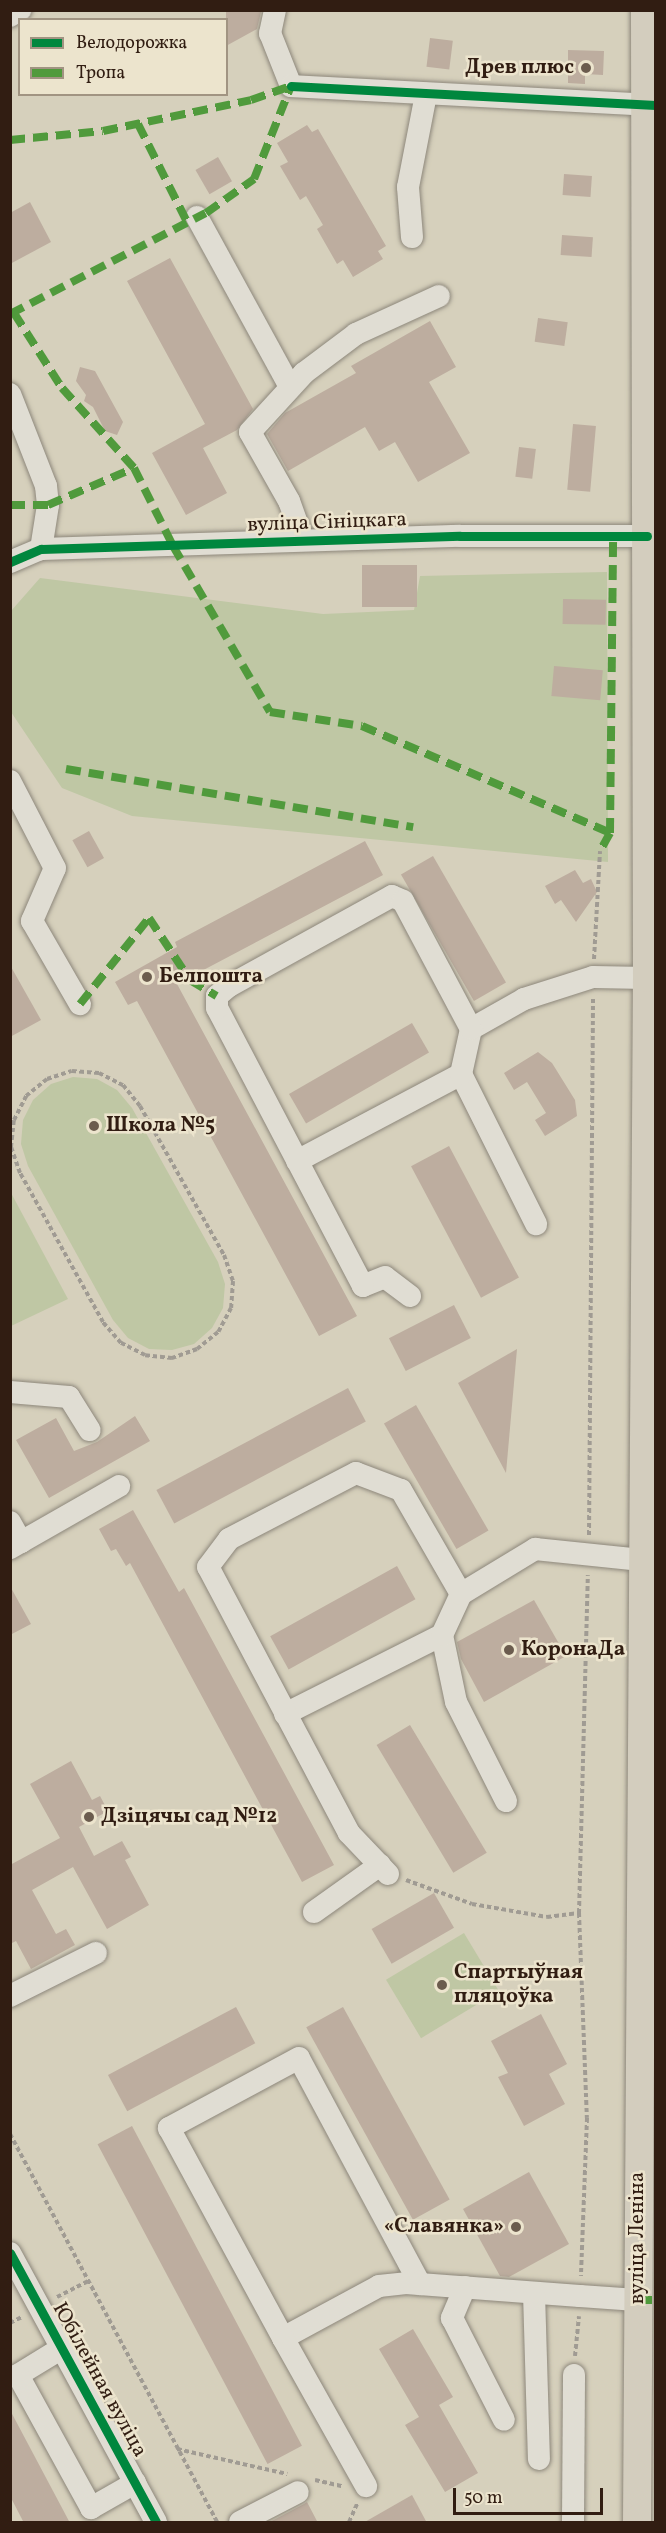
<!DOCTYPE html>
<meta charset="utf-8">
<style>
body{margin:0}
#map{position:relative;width:666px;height:2533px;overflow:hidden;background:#d6d0bc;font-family:Vollkorn,serif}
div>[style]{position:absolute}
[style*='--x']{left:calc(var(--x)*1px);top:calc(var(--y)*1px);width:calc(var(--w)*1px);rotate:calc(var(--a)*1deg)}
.green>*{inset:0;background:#bfc7a4;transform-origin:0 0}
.building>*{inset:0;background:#bdad9f;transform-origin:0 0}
.path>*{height:4px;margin-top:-2px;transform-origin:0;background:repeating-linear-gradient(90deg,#a09b93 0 4.5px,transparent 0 7.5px)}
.roads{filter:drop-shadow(0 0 2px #8d877b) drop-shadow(0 0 2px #8d877b)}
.minor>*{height:22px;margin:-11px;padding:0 11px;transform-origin:11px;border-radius:11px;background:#e0ddd3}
.major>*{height:28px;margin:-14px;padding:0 14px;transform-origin:14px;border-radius:14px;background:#d3cdbe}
.quiet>*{height:8px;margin-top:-4px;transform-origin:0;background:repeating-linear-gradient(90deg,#509a3c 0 15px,transparent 0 23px)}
.cycleway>*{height:9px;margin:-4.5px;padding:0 4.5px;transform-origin:4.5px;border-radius:4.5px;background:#00873e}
.dots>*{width:16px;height:16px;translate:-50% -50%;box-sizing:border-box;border:3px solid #ece4cd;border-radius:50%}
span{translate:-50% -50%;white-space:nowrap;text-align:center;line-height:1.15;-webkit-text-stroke:5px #ece4cd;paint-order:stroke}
.poi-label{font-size:21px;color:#311d12;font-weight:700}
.right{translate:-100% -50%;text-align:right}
.left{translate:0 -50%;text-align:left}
.street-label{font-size:21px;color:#311d12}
.frame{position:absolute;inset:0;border:12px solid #311d12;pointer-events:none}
.legend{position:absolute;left:18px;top:18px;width:210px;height:78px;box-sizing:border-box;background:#ece4cd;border:2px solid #a19482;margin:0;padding:8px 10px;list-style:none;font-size:18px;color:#311d12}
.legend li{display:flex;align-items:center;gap:12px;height:30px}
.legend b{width:30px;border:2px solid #a19482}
.scale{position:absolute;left:453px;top:2488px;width:150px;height:27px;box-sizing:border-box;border:3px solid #311d12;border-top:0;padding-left:8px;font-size:18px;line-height:21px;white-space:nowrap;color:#311d12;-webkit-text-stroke:4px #ece4cd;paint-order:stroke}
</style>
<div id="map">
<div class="green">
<div style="clip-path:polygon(607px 572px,608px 862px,132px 816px,62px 788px,11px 712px,11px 611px,40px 578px,323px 614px,414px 610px,420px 576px)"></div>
<div style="clip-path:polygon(73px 1077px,97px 1079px,117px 1090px,132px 1108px,218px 1262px,225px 1284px,223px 1308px,212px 1328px,194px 1344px,172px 1350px,149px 1349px,128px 1338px,113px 1320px,28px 1166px,21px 1144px,23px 1120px,33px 1100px,51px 1084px)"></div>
<div style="clip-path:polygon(10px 1191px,68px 1299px,11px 1326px,10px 1326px)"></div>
<div style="left:464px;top:1933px;width:68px;height:91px;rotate:59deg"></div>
</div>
<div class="building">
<div style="clip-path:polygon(226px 10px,261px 12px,257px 29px,226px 46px)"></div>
<div style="left:430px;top:38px;width:23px;height:29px;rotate:7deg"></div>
<div style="clip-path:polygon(568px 50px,604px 51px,603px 75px,585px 74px,585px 84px,568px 83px)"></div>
<div style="clip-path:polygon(307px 125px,312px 132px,318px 129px,386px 246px,378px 251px,383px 259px,353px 277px,343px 260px,337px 264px,317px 229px,323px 225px,306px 196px,300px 200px,280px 166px,288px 162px,277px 143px)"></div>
<div style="left:218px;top:157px;width:28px;height:26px;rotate:60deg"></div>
<div style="left:564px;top:174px;width:28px;height:21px;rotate:4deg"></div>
<div style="clip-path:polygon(30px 202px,51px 242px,10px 264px,10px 213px)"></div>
<div style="left:562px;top:235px;width:31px;height:20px;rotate:4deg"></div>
<div style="clip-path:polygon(170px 258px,253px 409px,237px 430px,203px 448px,227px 493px,186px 515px,152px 453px,205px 424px,127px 281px)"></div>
<div style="left:538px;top:318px;width:30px;height:24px;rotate:8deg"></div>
<div style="clip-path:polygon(430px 321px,456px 367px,429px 382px,470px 453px,418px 482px,395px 442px,379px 451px,365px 427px,288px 471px,267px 434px,285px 413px,356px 373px,351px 366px)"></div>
<div style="clip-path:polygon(80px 367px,95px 371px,123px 422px,117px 435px,105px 431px,93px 407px,84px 401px,86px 395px,76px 381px)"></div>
<div style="left:573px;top:424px;width:23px;height:66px;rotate:5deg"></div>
<div style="left:519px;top:447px;width:17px;height:30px;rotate:7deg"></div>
<div style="left:362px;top:565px;width:55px;height:42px"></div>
<div style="left:563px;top:599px;width:43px;height:25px;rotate:1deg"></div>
<div style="left:554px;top:666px;width:49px;height:30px;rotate:5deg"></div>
<div style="left:89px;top:831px;width:31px;height:19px;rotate:61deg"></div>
<div style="clip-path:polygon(365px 841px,383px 875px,177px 984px,357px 1316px,319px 1336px,137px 1001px,128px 1005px,115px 982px,177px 947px,175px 942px)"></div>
<div style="left:433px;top:856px;width:146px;height:37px;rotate:60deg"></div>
<div style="clip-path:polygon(575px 870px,583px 883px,591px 879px,597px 892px,576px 922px,561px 900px,555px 904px,545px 886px)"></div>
<div style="clip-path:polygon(10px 965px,41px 1020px,10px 1037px)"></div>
<div style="left:412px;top:1023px;width:34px;height:142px;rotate:60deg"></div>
<div style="clip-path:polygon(538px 1052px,552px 1063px,575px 1100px,577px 1116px,545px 1136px,535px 1120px,546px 1113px,527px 1082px,514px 1090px,504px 1073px)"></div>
<div style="left:449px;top:1146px;width:149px;height:43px;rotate:62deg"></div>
<div style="left:454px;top:1305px;width:37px;height:73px;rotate:63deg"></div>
<div style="clip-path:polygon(517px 1349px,506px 1473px,458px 1383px)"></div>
<div style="left:348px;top:1388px;width:38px;height:217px;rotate:62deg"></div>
<div style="left:416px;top:1405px;width:145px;height:37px;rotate:60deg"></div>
<div style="clip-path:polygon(135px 1416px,150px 1441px,49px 1498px,16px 1440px,56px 1418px,74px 1451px,97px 1442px)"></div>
<div style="clip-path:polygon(133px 1510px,179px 1592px,184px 1588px,334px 1865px,302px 1882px,130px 1563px,126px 1566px,116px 1549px,111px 1551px,99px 1529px)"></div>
<div style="left:397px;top:1566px;width:38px;height:145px;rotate:61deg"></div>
<div style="clip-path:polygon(10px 1586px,31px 1624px,10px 1635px)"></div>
<div style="clip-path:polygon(534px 1600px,566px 1656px,484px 1702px,461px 1659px,457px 1642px)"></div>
<div style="left:410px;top:1725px;width:149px;height:39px;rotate:59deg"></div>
<div style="clip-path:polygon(71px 1761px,92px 1800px,100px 1796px,108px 1811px,79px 1827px,94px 1856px,122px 1841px,131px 1857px,125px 1860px,149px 1905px,107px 1929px,73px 1867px,32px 1890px,56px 1934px,66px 1929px,75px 1945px,31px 1969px,16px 1941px,10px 1944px,10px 1865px,60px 1838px,30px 1784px)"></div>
<div style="left:434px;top:1893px;width:40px;height:72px;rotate:60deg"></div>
<div style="left:236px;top:2007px;width:41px;height:145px;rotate:62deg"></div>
<div style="left:343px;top:2007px;width:220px;height:42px;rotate:61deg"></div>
<div style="clip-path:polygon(541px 2014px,567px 2064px,549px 2074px,565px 2104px,524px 2126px,498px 2077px,508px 2073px,491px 2041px)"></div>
<div style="left:132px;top:2126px;width:362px;height:39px;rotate:62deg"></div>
<div style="clip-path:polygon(529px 2172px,569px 2244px,509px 2277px,500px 2276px,463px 2209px)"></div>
<div style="clip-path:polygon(413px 2329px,453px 2397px,439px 2405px,478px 2473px,445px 2492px,405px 2425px,419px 2417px,379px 2349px)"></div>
<div style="clip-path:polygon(10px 2410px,70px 2523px,24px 2523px,10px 2496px)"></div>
<div style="clip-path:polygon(412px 2495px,427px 2523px,363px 2523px)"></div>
<div style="clip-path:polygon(307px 2502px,318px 2523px,268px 2523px,304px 2504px)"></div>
</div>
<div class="path">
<div style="--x:594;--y:959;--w:108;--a:-86.8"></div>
<div style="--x:72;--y:1071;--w:27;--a:4"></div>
<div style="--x:99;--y:1073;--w:27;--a:27"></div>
<div style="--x:123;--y:1085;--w:27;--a:51"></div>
<div style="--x:140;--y:1106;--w:171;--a:60.6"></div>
<div style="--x:224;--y:1255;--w:28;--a:71"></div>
<div style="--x:233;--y:1281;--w:27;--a:94"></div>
<div style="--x:231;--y:1308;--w:27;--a:118"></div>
<div style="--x:218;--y:1332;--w:27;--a:141"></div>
<div style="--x:197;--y:1349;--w:27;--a:160"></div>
<div style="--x:172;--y:1358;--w:27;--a:-174"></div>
<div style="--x:145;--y:1355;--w:27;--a:-153"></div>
<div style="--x:121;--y:1343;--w:28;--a:-131"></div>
<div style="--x:103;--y:1322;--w:171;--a:-119.1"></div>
<div style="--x:20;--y:1173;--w:28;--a:-109"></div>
<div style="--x:11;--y:1147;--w:27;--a:-84"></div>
<div style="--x:14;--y:1120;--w:27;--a:-63"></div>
<div style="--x:26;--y:1096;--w:27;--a:-39"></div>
<div style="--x:47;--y:1079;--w:26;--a:-18"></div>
<div style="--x:589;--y:1535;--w:536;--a:-89.57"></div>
<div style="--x:406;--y:1880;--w:70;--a:20"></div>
<div style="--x:472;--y:1904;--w:76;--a:9.8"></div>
<div style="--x:547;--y:1917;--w:32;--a:-7"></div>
<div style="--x:579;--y:1913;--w:205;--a:87.8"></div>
<div style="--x:587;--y:2118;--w:158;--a:92.2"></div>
<div style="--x:579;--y:1913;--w:338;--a:-88.5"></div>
<div style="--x:10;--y:2134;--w:440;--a:61.9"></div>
<div style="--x:57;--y:2297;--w:36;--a:-27"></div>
<div style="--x:10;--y:2323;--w:13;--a:-27"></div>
<div style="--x:575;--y:2356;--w:40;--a:-84.3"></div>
<div style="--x:177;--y:2449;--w:113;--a:12.8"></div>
<div style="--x:315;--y:2480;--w:28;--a:13"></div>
<div style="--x:349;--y:2522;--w:20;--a:-66"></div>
</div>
<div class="roads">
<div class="minor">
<div style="--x:275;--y:10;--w:24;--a:102"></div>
<div style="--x:270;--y:33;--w:57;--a:68.4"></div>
<div style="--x:291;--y:86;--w:365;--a:3"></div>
<div style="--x:10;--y:16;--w:12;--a:-31"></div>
<div style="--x:197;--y:217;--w:194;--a:61.3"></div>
<div style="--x:412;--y:237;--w:50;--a:-94.6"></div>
<div style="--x:408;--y:187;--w:95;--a:-79"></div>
<div style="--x:10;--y:394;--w:99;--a:68.6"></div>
<div style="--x:46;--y:486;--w:19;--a:84"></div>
<div style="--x:48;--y:505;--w:45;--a:99"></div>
<div style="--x:303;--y:540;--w:41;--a:-109.7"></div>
<div style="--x:289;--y:501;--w:79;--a:-119.5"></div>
<div style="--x:250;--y:432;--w:80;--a:-47.5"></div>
<div style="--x:304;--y:373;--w:65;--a:-36.9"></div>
<div style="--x:356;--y:334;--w:91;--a:-24.6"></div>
<div style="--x:10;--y:562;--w:34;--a:-23"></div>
<div style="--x:41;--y:549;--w:419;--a:-1.8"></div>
<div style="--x:460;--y:536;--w:187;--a:0"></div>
<div style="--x:10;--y:781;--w:98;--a:62.7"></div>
<div style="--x:55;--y:868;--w:58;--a:113.5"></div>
<div style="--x:32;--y:921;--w:96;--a:60"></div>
<div style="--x:461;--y:1074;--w:168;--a:63.4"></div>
<div style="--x:297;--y:1161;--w:186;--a:-27.9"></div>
<div style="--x:461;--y:1074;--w:46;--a:-77.5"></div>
<div style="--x:471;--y:1029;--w:61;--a:-29.5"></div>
<div style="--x:524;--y:999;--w:72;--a:-17.7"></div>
<div style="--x:593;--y:977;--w:54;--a:1.1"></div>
<div style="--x:410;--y:1296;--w:31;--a:-143"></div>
<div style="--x:385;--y:1277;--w:24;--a:158"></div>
<div style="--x:363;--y:1286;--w:314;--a:-117.7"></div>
<div style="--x:217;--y:1008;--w:12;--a:-90"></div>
<div style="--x:217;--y:996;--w:16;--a:-40"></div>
<div style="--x:229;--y:986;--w:186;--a:-28.9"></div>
<div style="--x:392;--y:896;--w:12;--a:24"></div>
<div style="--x:403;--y:901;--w:145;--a:62"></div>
<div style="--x:10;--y:1392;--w:59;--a:4.8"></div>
<div style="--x:69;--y:1397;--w:39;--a:58"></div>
<div style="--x:10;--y:1522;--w:23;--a:61"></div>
<div style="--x:21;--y:1542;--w:13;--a:151"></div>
<div style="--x:21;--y:1542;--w:113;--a:-29.7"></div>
<div style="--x:442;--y:1635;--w:68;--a:78.2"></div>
<div style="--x:456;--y:1702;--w:111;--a:63.2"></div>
<div style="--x:285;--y:1714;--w:176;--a:-26.7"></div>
<div style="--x:442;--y:1635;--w:45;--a:-65.1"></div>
<div style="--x:461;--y:1594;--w:87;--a:-31.3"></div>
<div style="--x:535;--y:1549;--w:107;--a:5.9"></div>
<div style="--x:388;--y:1874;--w:57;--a:-133.6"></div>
<div style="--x:349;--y:1833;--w:301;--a:-117.9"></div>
<div style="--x:208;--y:1567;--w:35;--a:-53"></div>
<div style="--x:229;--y:1539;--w:143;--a:-27.5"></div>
<div style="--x:356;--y:1473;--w:48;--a:20.7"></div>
<div style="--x:401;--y:1490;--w:120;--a:60"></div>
<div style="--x:314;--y:1912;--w:81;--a:-35.5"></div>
<div style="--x:10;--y:1996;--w:96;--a:-26.6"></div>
<div style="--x:10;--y:2253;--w:306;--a:61.5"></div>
<div style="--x:420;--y:2284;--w:256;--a:-118.2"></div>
<div style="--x:299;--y:2058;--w:148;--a:151.7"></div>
<div style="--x:169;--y:2128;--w:239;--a:61.5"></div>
<div style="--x:283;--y:2338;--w:109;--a:-28.4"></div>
<div style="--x:379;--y:2286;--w:27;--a:-6"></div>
<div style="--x:406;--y:2283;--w:174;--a:4.3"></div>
<div style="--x:580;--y:2296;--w:57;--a:4"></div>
<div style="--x:465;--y:2287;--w:34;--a:113"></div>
<div style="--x:452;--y:2318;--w:114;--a:63"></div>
<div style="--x:534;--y:2293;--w:166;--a:88.3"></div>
<div style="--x:283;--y:2338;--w:170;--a:60.7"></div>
<div style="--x:62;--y:2348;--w:52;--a:148.5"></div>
<div style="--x:18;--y:2375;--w:152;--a:61.2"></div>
<div style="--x:91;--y:2508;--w:51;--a:-29.6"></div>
<div style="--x:240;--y:2522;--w:65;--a:-27.3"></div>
<div style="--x:573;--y:2522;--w:147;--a:-89.6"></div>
</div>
<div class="major">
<div style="--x:637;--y:2522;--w:1544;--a:-89.63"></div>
<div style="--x:647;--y:978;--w:968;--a:-90.12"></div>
</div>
</div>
<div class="quiet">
<div style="--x:138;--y:124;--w:110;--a:63.4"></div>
<div style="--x:10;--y:140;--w:93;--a:-5.5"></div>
<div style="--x:103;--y:131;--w:151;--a:-11.8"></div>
<div style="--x:251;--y:100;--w:42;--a:-19.3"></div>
<div style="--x:14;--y:313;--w:89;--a:57.4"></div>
<div style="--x:62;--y:388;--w:108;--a:48"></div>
<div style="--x:10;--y:314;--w:220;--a:-27.3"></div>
<div style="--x:206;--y:213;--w:59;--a:-35.3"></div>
<div style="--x:254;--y:179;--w:100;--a:-68.3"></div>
<div style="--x:10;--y:505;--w:38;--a:0"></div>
<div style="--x:48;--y:505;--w:94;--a:-23.3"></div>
<div style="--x:134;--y:468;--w:87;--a:63.4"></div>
<div style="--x:173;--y:546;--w:192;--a:59.7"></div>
<div style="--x:270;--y:712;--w:93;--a:8.7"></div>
<div style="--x:362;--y:726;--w:270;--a:23.3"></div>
<div style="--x:610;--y:833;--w:21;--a:119"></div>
<div style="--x:66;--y:769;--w:352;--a:9.5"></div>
<div style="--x:610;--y:833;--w:297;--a:-89.4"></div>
<div style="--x:80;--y:1004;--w:110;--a:-51.3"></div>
<div style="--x:149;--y:918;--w:74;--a:56.5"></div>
<div style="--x:190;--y:980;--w:31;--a:31"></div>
<div style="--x:637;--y:2300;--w:19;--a:0"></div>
</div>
<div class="cycleway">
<div style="--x:291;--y:86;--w:365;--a:3"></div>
<div style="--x:10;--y:562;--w:34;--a:-23"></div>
<div style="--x:41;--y:549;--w:419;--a:-1.8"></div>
<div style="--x:460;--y:536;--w:187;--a:0"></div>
<div style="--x:10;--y:2253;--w:306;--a:61.5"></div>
</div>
<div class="dots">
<div style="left:586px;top:68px;background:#6b5c4e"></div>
<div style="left:147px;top:977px;background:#6b5c4e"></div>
<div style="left:94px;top:1126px;background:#6b5c4e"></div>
<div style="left:509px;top:1650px;background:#6b5c4e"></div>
<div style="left:89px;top:1817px;background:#6b5c4e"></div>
<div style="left:442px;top:1985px;background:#6b5c4e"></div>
<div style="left:516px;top:2227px;background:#6b5c4e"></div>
</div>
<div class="poi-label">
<span class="right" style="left:574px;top:68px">Древ плюс</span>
<span class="left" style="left:159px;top:977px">Белпошта</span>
<span class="left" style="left:106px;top:1126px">Школа №5</span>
<span class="left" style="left:521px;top:1650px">КоронаДа</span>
<span class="left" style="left:101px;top:1817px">Дзіцячы сад №12</span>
<span class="left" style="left:454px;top:1985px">Спартыўная<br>пляцоўка</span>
<span class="right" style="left:504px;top:2227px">«Славянка»</span>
</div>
<div class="street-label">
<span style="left:327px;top:523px;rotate:-2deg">вуліца Сініцкага</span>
<span style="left:638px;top:2238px;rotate:-90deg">вуліца Леніна</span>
<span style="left:99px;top:2380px;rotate:61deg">Юбілейная вуліца</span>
</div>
<div class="frame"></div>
<ul class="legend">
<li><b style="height:8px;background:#00873e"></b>Велодорожка</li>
<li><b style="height:8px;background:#509a3c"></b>Тропа</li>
</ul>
<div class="scale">50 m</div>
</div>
